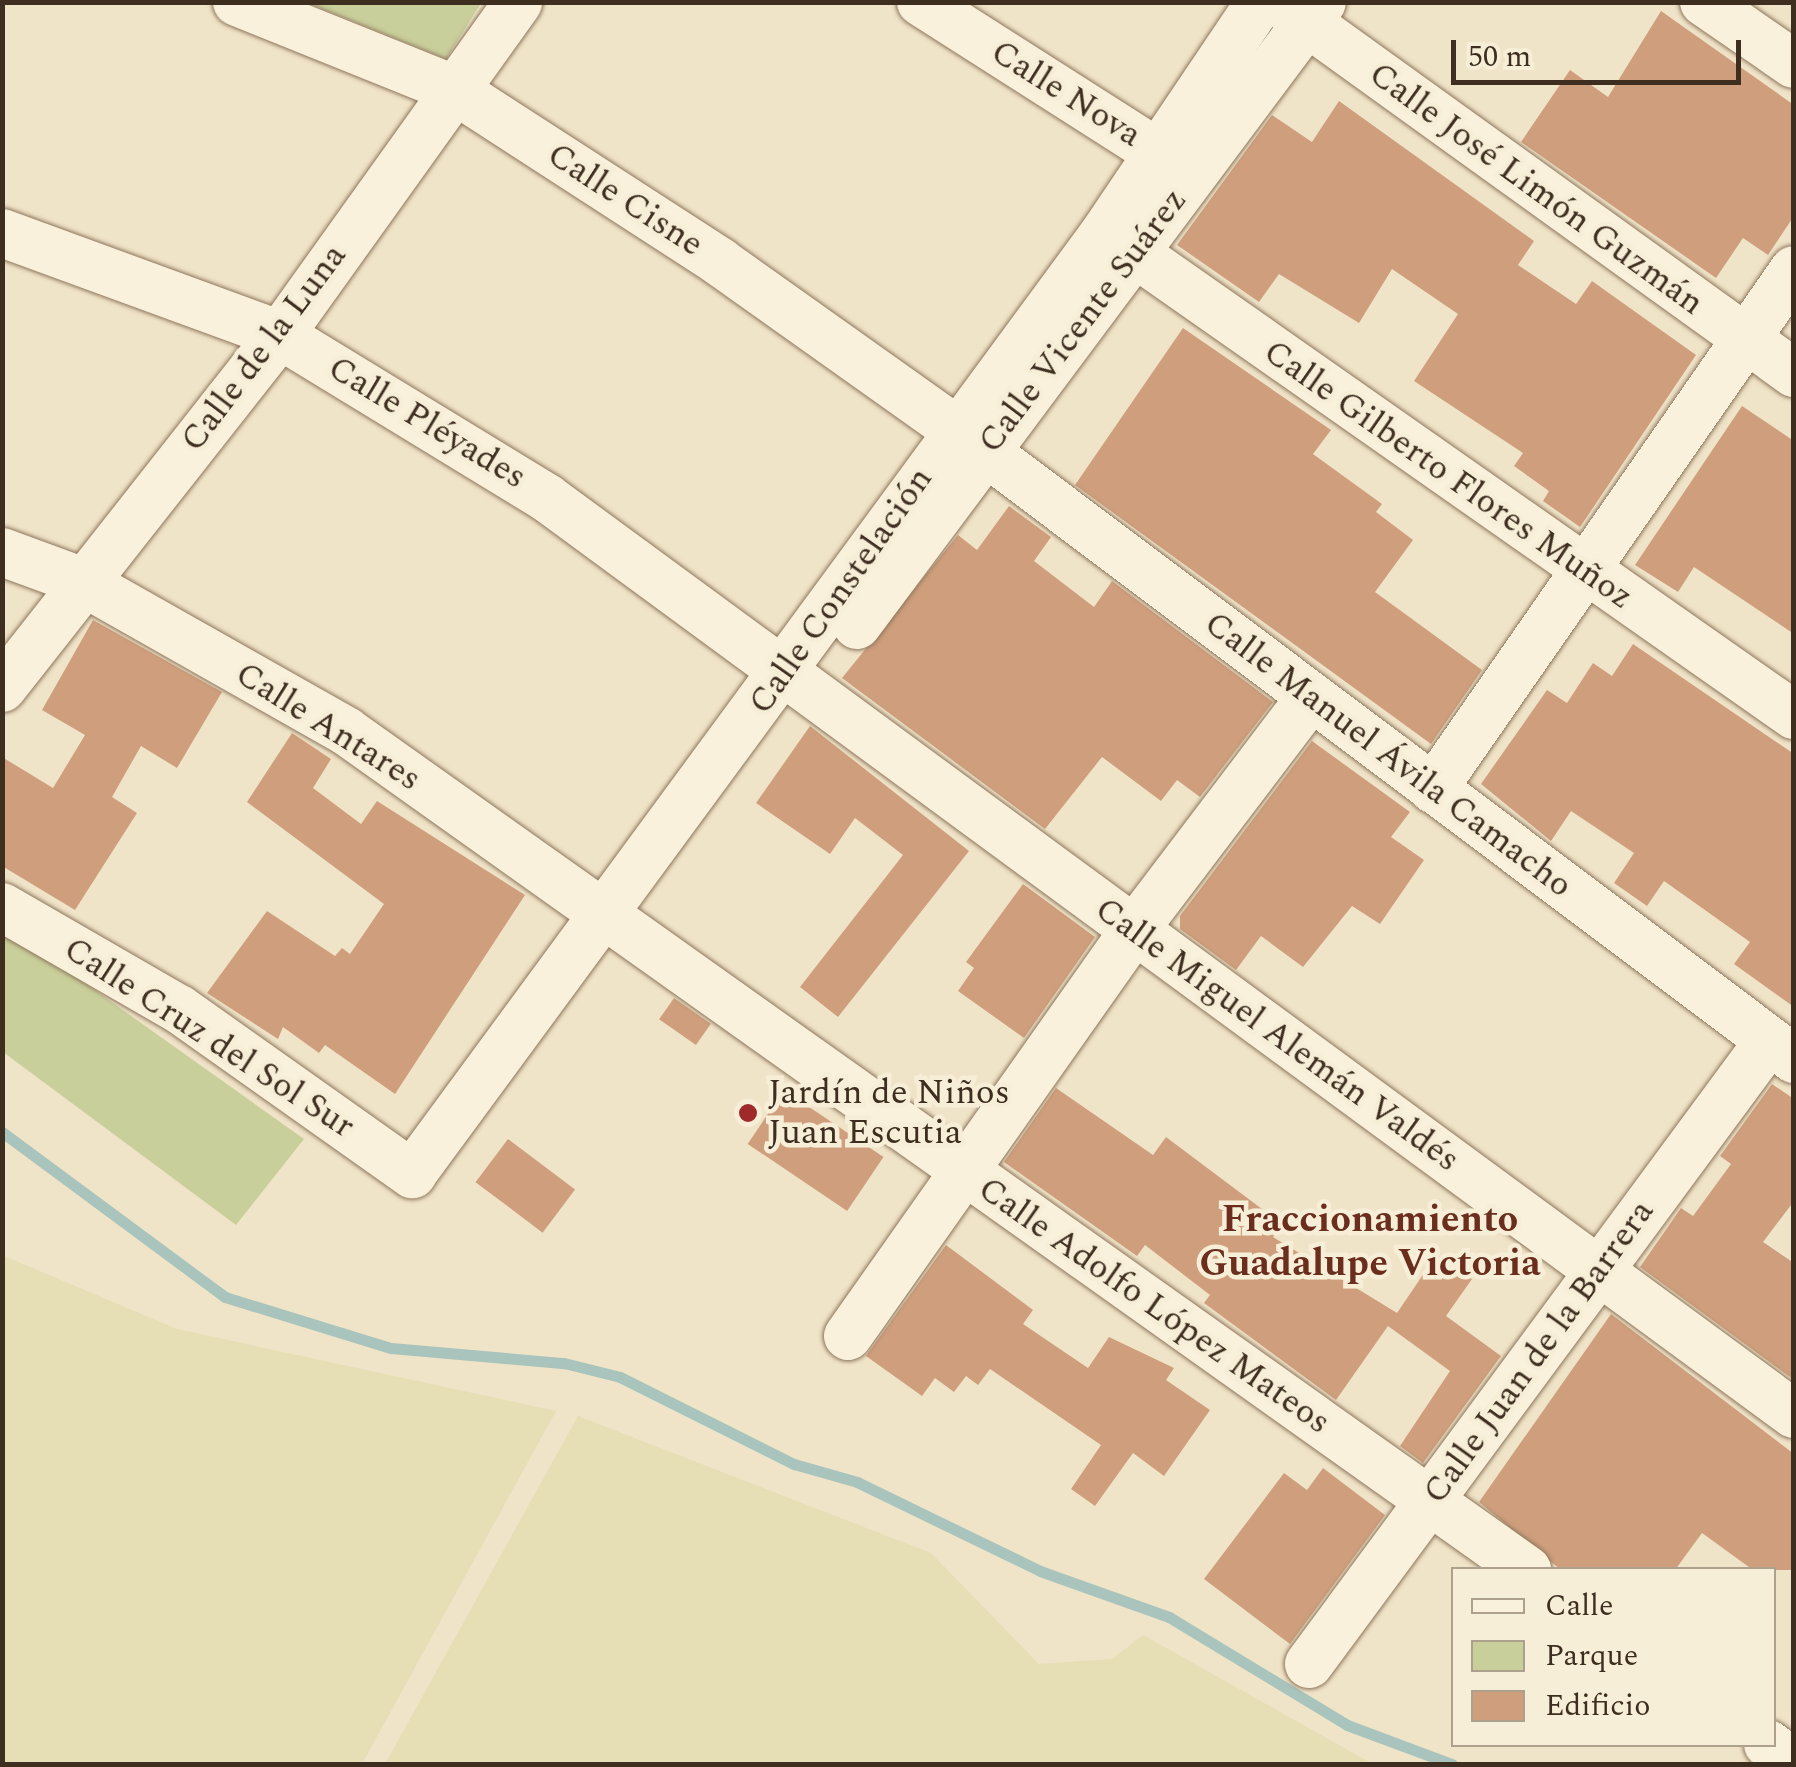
<!DOCTYPE html>
<meta charset="utf-8">
<style>
body{margin:0}
#map{position:relative;width:1796px;height:1767px;overflow:hidden;background:#f0e4c8;font-family:Spectral,serif}
div>[style]{position:absolute}
[style*='--x']{left:calc(var(--x)*1px);top:calc(var(--y)*1px);width:calc(var(--w)*1px);rotate:calc(var(--a)*1deg)}
.farmland>*{inset:0;background:#e6deb5}
.green>*{inset:0;background:#c9cf9b}
.stream>*{height:11px;margin:-5.5px;padding:0 5.5px;transform-origin:5.5px;border-radius:5.5px;background:#a9c4bc}
.building>*{inset:0;background:#cf9f7d;transform-origin:0 0}
.roads{filter:drop-shadow(0 0 2px #8d765c) drop-shadow(0 0 2px #8d765c)}
.minor>*{height:48px;margin:-24px;padding:0 24px;transform-origin:24px;border-radius:24px;background:#faf1dc}
.dots>*{width:28px;height:28px;translate:-50% -50%;box-sizing:border-box;border:5px solid #f7eed8;border-radius:50%}
span{translate:-50% -50%;white-space:nowrap;text-align:center;line-height:1.15;-webkit-text-stroke:9px #f7eed8;paint-order:stroke}
.street-label{font-size:35px;color:#3d2e20}
.poi-label{font-size:35px;color:#3d2e20}
.left{translate:0 -50%;text-align:left}
.neighbourhood-label{font-size:38px;color:#6b2e1e;font-weight:700}
.frame{position:absolute;inset:0;border:5px solid #3d2e20;pointer-events:none}
.legend{position:absolute;left:1451px;top:1567px;width:325px;height:180px;box-sizing:border-box;background:#f7eed8;border:2px solid #ada18e;margin:0;padding:12px 18px;list-style:none;font-size:30px;color:#3d2e20}
.legend li{display:flex;align-items:center;gap:20px;height:50px}
.legend b{width:50px;border:2px solid #ada18e}
.scale{position:absolute;left:1451px;top:40px;width:290px;height:45px;box-sizing:border-box;border:5px solid #3d2e20;border-top:0;padding-left:12px;font-size:30px;line-height:35px;white-space:nowrap;color:#3d2e20;-webkit-text-stroke:8px #f7eed8;paint-order:stroke}
</style>
<div id="map">
<div class="farmland">
<div style="clip-path:polygon(2px 1255px,177px 1329px,556px 1411px,362px 1764px,3px 1764px)"></div>
<div style="clip-path:polygon(578px 1416px,931px 1553px,1039px 1664px,1112px 1659px,1143px 1635px,1373px 1764px,385px 1764px)"></div>
</div>
<div class="green">
<div style="clip-path:polygon(308px 3px,481px 3px,446px 59px)"></div>
<div style="clip-path:polygon(2px 935px,61px 966px,304px 1139px,236px 1225px,3px 1052px)"></div>
</div>
<div class="stream">
<div style="--x:2;--y:1132;--w:277;--a:36.5"></div>
<div style="--x:225;--y:1297;--w:174;--a:17.1"></div>
<div style="--x:391;--y:1348;--w:174;--a:5"></div>
<div style="--x:564;--y:1363;--w:58;--a:14"></div>
<div style="--x:620;--y:1377;--w:195;--a:26.6"></div>
<div style="--x:794;--y:1464;--w:66;--a:15.9"></div>
<div style="--x:857;--y:1482;--w:203;--a:25.9"></div>
<div style="--x:1040;--y:1571;--w:137;--a:19.6"></div>
<div style="--x:1169;--y:1617;--w:208;--a:31.2"></div>
<div style="--x:1347;--y:1725;--w:112;--a:20.4"></div>
</div>
<div class="building">
<div style="clip-path:polygon(1661px 11px,1794px 105px,1794px 216px,1768px 255px,1743px 238px,1716px 278px,1521px 142px,1570px 70px,1608px 97px)"></div>
<div style="clip-path:polygon(1339px 101px,1534px 241px,1518px 265px,1576px 304px,1592px 281px,1696px 355px,1580px 527px,1543px 501px,1549px 491px,1514px 466px,1523px 453px,1414px 381px,1458px 314px,1392px 269px,1359px 323px,1279px 274px,1259px 302px,1177px 245px,1272px 115px,1312px 142px)"></div>
<div style="clip-path:polygon(1183px 328px,1331px 430px,1313px 454px,1382px 504px,1376px 512px,1413px 540px,1375px 592px,1482px 670px,1431px 744px,1075px 485px)"></div>
<div style="clip-path:polygon(1742px 406px,1794px 441px,1794px 634px,1694px 567px,1678px 592px,1635px 565px)"></div>
<div style="clip-path:polygon(1009px 506px,1051px 537px,1034px 561px,1094px 607px,1112px 581px,1273px 702px,1200px 797px,1177px 780px,1161px 801px,1102px 757px,1045px 829px,842px 678px,958px 535px,977px 550px)"></div>
<div style="clip-path:polygon(93px 620px,222px 692px,177px 768px,141px 746px,112px 797px,137px 813px,75px 910px,2px 866px,2px 757px,53px 788px,85px 735px,42px 710px)"></div>
<div style="clip-path:polygon(1633px 644px,1794px 754px,1794px 1007px,1734px 964px,1750px 942px,1664px 881px,1647px 906px,1614px 883px,1634px 853px,1571px 811px,1551px 841px,1481px 784px,1547px 690px,1567px 703px,1593px 663px,1612px 676px)"></div>
<div style="clip-path:polygon(810px 726px,969px 851px,838px 1017px,800px 987px,903px 855px,855px 818px,830px 854px,756px 803px)"></div>
<div style="clip-path:polygon(292px 733px,331px 759px,313px 788px,361px 824px,377px 801px,525px 895px,395px 1094px,325px 1045px,319px 1053px,283px 1027px,278px 1039px,207px 993px,267px 911px,335px 956px,342px 948px,350px 954px,384px 904px,247px 802px)"></div>
<div style="clip-path:polygon(1312px 741px,1410px 812px,1391px 837px,1424px 860px,1380px 924px,1352px 906px,1303px 967px,1261px 936px,1236px 970px,1180px 929px,1180px 916px)"></div>
<div style="clip-path:polygon(1023px 884px,1095px 937px,1024px 1038px,958px 991px,974px 968px,966px 962px)"></div>
<div style="left:674px;top:998px;width:45px;height:26px;rotate:35deg"></div>
<div style="clip-path:polygon(1772px 1084px,1794px 1099px,1794px 1201px,1763px 1242px,1794px 1263px,1794px 1380px,1640px 1267px,1681px 1208px,1693px 1216px,1731px 1164px,1720px 1156px)"></div>
<div style="clip-path:polygon(1056px 1088px,1153px 1155px,1166px 1137px,1282px 1224px,1273px 1237px,1397px 1313px,1437px 1254px,1472px 1279px,1446px 1316px,1501px 1356px,1423px 1463px,1400px 1446px,1450px 1371px,1388px 1326px,1336px 1400px,1204px 1303px,1210px 1295px,1145px 1245px,1137px 1256px,1004px 1162px)"></div>
<div style="left:784px;top:1090px;width:120px;height:65px;rotate:34deg"></div>
<div style="left:508px;top:1139px;width:84px;height:54px;rotate:37deg"></div>
<div style="clip-path:polygon(946px 1245px,1033px 1310px,1023px 1324px,1088px 1368px,1109px 1337px,1174px 1368px,1166px 1380px,1210px 1410px,1164px 1476px,1133px 1453px,1095px 1506px,1071px 1489px,1101px 1445px,990px 1369px,978px 1385px,966px 1376px,954px 1392px,935px 1378px,922px 1396px,866px 1356px)"></div>
<div style="clip-path:polygon(1611px 1314px,1794px 1454px,1794px 1570px,1753px 1570px,1702px 1533px,1675px 1570px,1561px 1570px,1479px 1502px)"></div>
<div style="clip-path:polygon(1323px 1468px,1385px 1515px,1290px 1644px,1204px 1579px,1284px 1473px,1307px 1490px)"></div>
</div>
<div class="roads">
<div class="minor">
<div style="--x:237;--y:2;--w:233;--a:21.9"></div>
<div style="--x:453;--y:89;--w:318;--a:32.9"></div>
<div style="--x:720;--y:262;--w:287;--a:35.4"></div>
<div style="--x:954;--y:428;--w:1051;--a:36.91"></div>
<div style="--x:921;--y:2;--w:283;--a:32.5"></div>
<div style="--x:1704;--y:2;--w:109;--a:34.6"></div>
<div style="--x:1283;--y:5;--w:630;--a:35.76"></div>
<div style="--x:2;--y:233;--w:296;--a:20.1"></div>
<div style="--x:280;--y:335;--w:313;--a:31.4"></div>
<div style="--x:547;--y:498;--w:1547;--a:36.3"></div>
<div style="--x:1112;--y:237;--w:833;--a:35.03"></div>
<div style="--x:2;--y:552;--w:84;--a:20.2"></div>
<div style="--x:81;--y:581;--w:305;--a:29.5"></div>
<div style="--x:346;--y:731;--w:1449;--a:35.39"></div>
<div style="--x:857;--y:625;--w:777;--a:-53.26"></div>
<div style="--x:2;--y:688;--w:449;--a:-51.8"></div>
<div style="--x:280;--y:335;--w:409;--a:-54.4"></div>
<div style="--x:1433;--y:789;--w:632;--a:-55.18"></div>
<div style="--x:2;--y:907;--w:204;--a:30"></div>
<div style="--x:179;--y:1009;--w:286;--a:35.3"></div>
<div style="--x:412;--y:1174;--w:1169;--a:-53.66"></div>
<div style="--x:1105;--y:232;--w:277;--a:-56"></div>
<div style="--x:848;--y:1336;--w:497;--a:-54.8"></div>
<div style="--x:1134;--y:930;--w:293;--a:-52.8"></div>
<div style="--x:1309;--y:1664;--w:774;--a:-53.56"></div>
<div style="--x:1768;--y:1744;--w:32;--a:36"></div>
</div>
</div>
<div class="dots">
<div style="left:748px;top:1113px;background:#9e2a2b"></div>
</div>
<div class="street-label">
<span style="left:1066px;top:94px;rotate:32deg">Calle Nova</span>
<span style="left:1536px;top:189px;rotate:36deg">Calle José Limón Guzmán</span>
<span style="left:625px;top:200px;rotate:33deg">Calle Cisne</span>
<span style="left:1083px;top:321px;rotate:-53deg">Calle Vicente Suárez</span>
<span style="left:264px;top:348px;rotate:-53deg">Calle de la Luna</span>
<span style="left:427px;top:423px;rotate:31deg">Calle Pléyades</span>
<span style="left:1448px;top:475px;rotate:35deg">Calle Gilberto Flores Muñoz</span>
<span style="left:841px;top:591px;rotate:-55deg">Calle Constelación</span>
<span style="left:328px;top:727px;rotate:32deg">Calle Antares</span>
<span style="left:1388px;top:755px;rotate:37deg">Calle Manuel Ávila Camacho</span>
<span style="left:1277px;top:1035px;rotate:36deg">Calle Miguel Alemán Valdés</span>
<span style="left:209px;top:1038px;rotate:33deg">Calle Cruz del Sol Sur</span>
<span style="left:1154px;top:1306px;rotate:35deg">Calle Adolfo López Mateos</span>
<span style="left:1539px;top:1352px;rotate:-54deg">Calle Juan de la Barrera</span>
</div>
<div class="poi-label">
<span class="left" style="left:768px;top:1113px">Jardín de Niños<br>Juan Escutia</span>
</div>
<div class="neighbourhood-label">
<span style="left:1370px;top:1243px">Fraccionamiento<br>Guadalupe Victoria</span>
</div>
<div class="frame"></div>
<ul class="legend">
<li><b style="height:12px;background:#faf1dc"></b>Calle</li>
<li><b style="height:28px;background:#c9cf9b"></b>Parque</li>
<li><b style="height:28px;background:#cf9f7d"></b>Edificio</li>
</ul>
<div class="scale">50 m</div>
</div>
